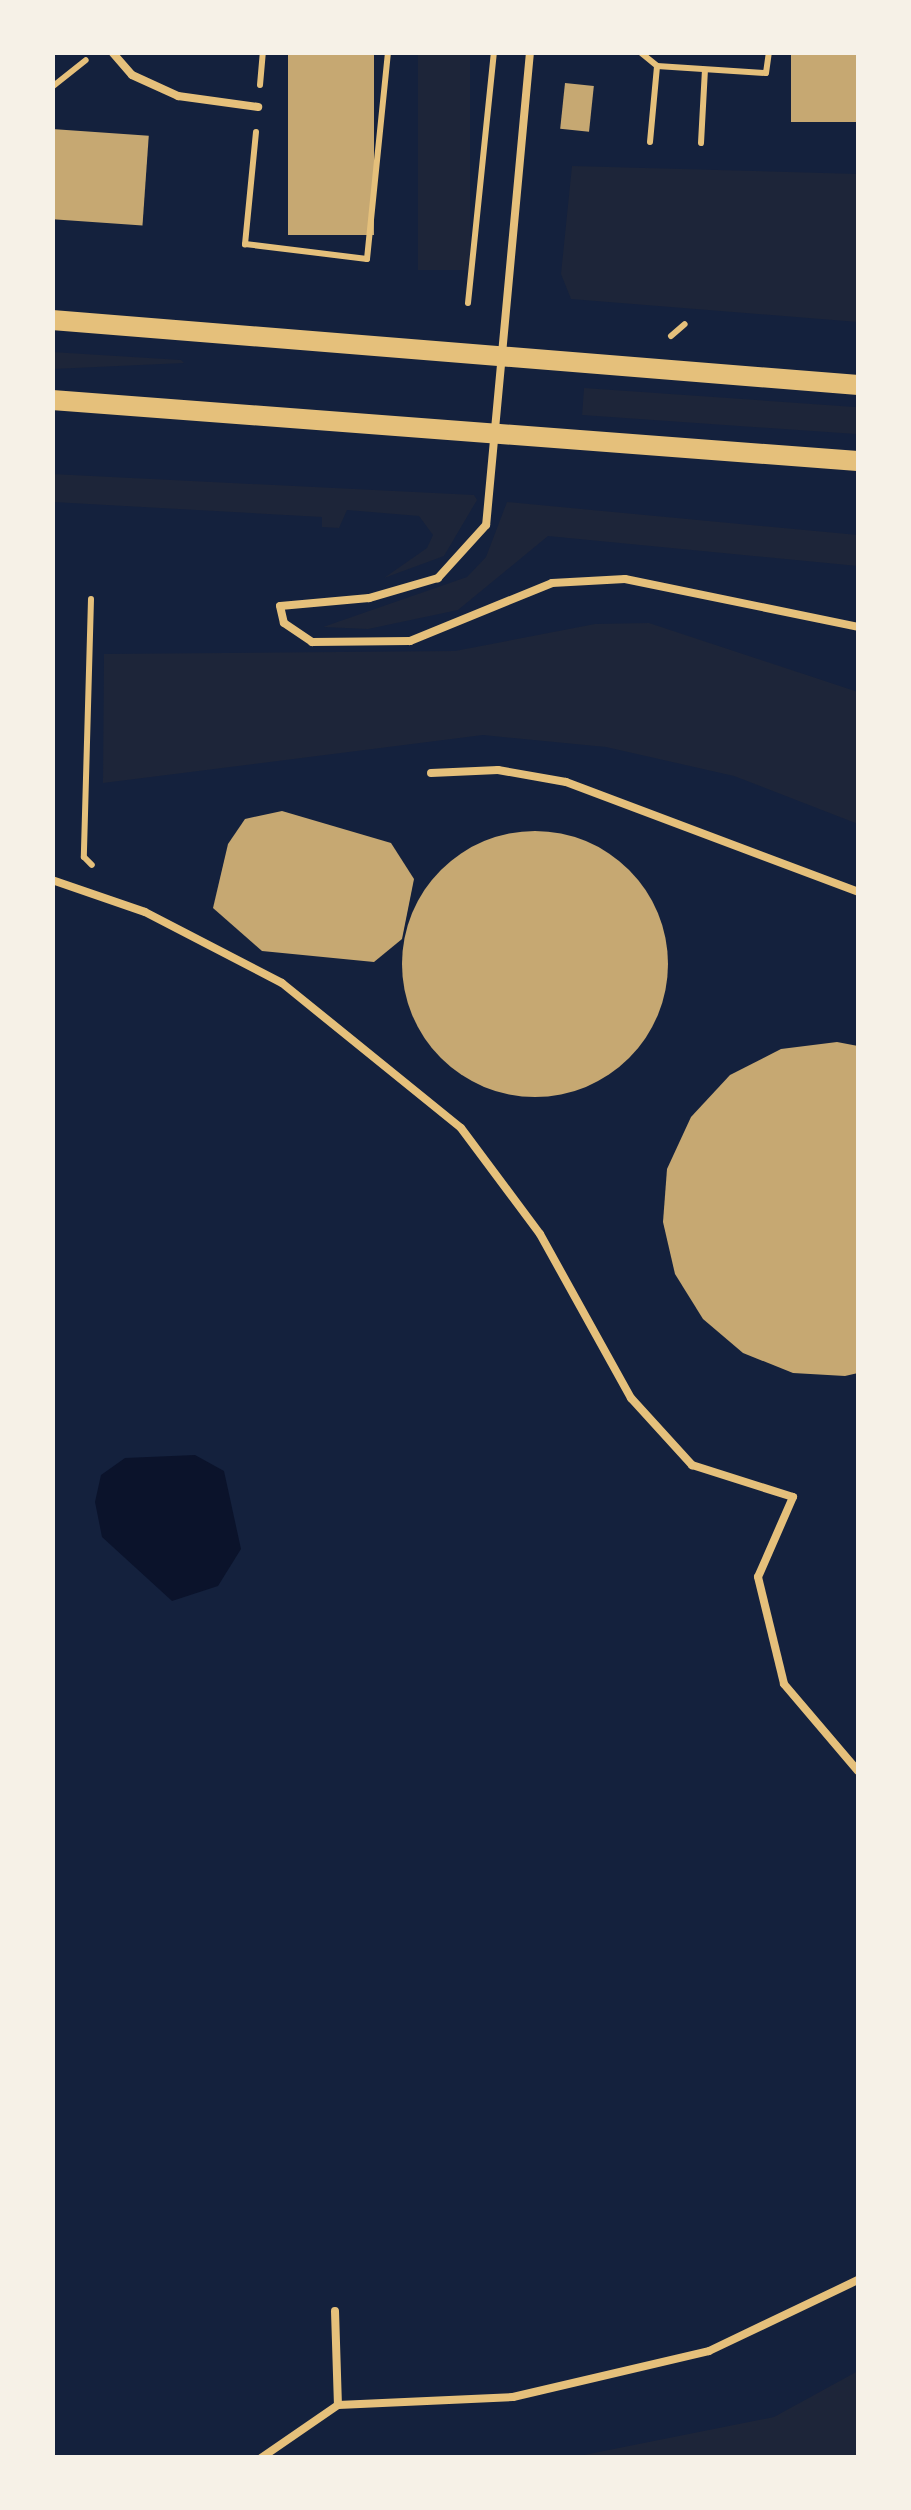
<!DOCTYPE html>
<style>
body{margin:0}
#map{position:relative;width:911px;height:2510px;overflow:hidden;background:#14213d;font-family:Lora,serif}
div>[style]{position:absolute}
[style*='--x']{left:calc(var(--x)*1px);top:calc(var(--y)*1px);width:calc(var(--w)*1px);rotate:calc(var(--a)*1deg)}
.green>*{inset:0;background:#1d2539;transform-origin:0 0}
.water>*{inset:0;background:#0b132b}
.building>*{inset:0;background:#c6a872;transform-origin:0 0}
.round{border-radius:50%}
.path>*{height:6px;margin:-3px;padding:0 3px;transform-origin:3px;border-radius:3px;background:#e5c07b}
.service>*{height:8px;margin:-4px;padding:0 4px;transform-origin:4px;border-radius:4px;background:#e5c07b}
.secondary>*{height:20px;margin:-10px;padding:0 10px;transform-origin:10px;border-radius:10px;background:#e5c07b}
span{translate:-50% -50%;white-space:nowrap;text-align:center;line-height:1.15;-webkit-text-stroke:10px #f6f1e7;paint-order:stroke}
.frame{position:absolute;inset:0;border:55px solid #f6f1e7;pointer-events:none}
</style>
<div id="map">
<div class="green">
<div style="left:418px;top:53px;width:52px;height:217px"></div>
<div style="clip-path:polygon(572px 166px,858px 174px,858px 322px,571px 299px,561px 274px)"></div>
<div style="clip-path:polygon(52px 352px,181px 360px,184px 363px,53px 369px)"></div>
<div style="left:584px;top:388px;width:275px;height:27px;rotate:4deg"></div>
<div style="clip-path:polygon(52px 474px,474px 495px,477px 500px,444px 556px,384px 578px,427px 548px,433px 535px,419px 516px,347px 510px,339px 528px,322px 527px,322px 517px,53px 502px)"></div>
<div style="clip-path:polygon(507px 502px,858px 535px,858px 566px,548px 536px,458px 610px,368px 629px,323px 627px,467px 577px,486px 557px)"></div>
<div style="clip-path:polygon(649px 623px,858px 692px,858px 824px,734px 776px,606px 747px,483px 735px,103px 783px,104px 654px,455px 651px,595px 624px)"></div>
<div style="clip-path:polygon(858px 2371px,858px 2457px,574px 2457px,774px 2417px)"></div>
</div>
<div class="water">
<div style="clip-path:polygon(195px 1455px,224px 1471px,241px 1549px,218px 1586px,172px 1601px,102px 1537px,95px 1502px,101px 1475px,125px 1458px)"></div>
</div>
<div class="building">
<div style="left:288px;top:52px;width:86px;height:183px"></div>
<div style="left:791px;top:52px;width:67px;height:70px"></div>
<div style="left:565px;top:83px;width:29px;height:46px;rotate:6deg"></div>
<div style="left:52px;top:129px;width:97px;height:90px;rotate:4deg"></div>
<div style="clip-path:polygon(282px 811px,391px 843px,414px 879px,402px 939px,374px 962px,262px 951px,213px 908px,228px 844px,245px 819px)"></div>
<div class="round" style="left:402px;top:831px;width:266px;height:266px"></div>
<div style="clip-path:polygon(837px 1042px,858px 1046px,858px 1373px,845px 1376px,793px 1373px,743px 1353px,703px 1319px,675px 1274px,663px 1222px,667px 1169px,691px 1117px,730px 1075px,781px 1049px)"></div>
</div>
<div class="path">
<div style="--x:640;--y:52;--w:22;--a:39"></div>
<div style="--x:657;--y:66;--w:109;--a:3.7"></div>
<div style="--x:766;--y:73;--w:21;--a:-82"></div>
<div style="--x:260;--y:85;--w:33;--a:-85"></div>
<div style="--x:52;--y:87;--w:43;--a:-38.5"></div>
<div style="--x:256;--y:132;--w:113;--a:95.6"></div>
<div style="--x:245;--y:244;--w:123;--a:7"></div>
<div style="--x:367;--y:259;--w:208;--a:-84.2"></div>
<div style="--x:650;--y:142;--w:76;--a:-84.7"></div>
<div style="--x:701;--y:143;--w:73;--a:-86.9"></div>
<div style="--x:468;--y:303;--w:252;--a:-84.1"></div>
<div style="--x:671;--y:336;--w:18;--a:-41"></div>
<div style="--x:91;--y:599;--w:258;--a:91.6"></div>
<div style="--x:84;--y:857;--w:11;--a:45"></div>
</div>
<div class="service">
<div style="--x:112;--y:52;--w:30;--a:49"></div>
<div style="--x:132;--y:75;--w:51;--a:24.5"></div>
<div style="--x:178;--y:96;--w:81;--a:7.8"></div>
<div style="--x:530;--y:52;--w:475;--a:95.3"></div>
<div style="--x:486;--y:525;--w:72;--a:132.2"></div>
<div style="--x:438;--y:578;--w:72;--a:163.8"></div>
<div style="--x:369;--y:598;--w:89;--a:174.9"></div>
<div style="--x:280;--y:606;--w:17;--a:77"></div>
<div style="--x:284;--y:623;--w:34;--a:34"></div>
<div style="--x:312;--y:642;--w:98;--a:-0.6"></div>
<div style="--x:410;--y:641;--w:153;--a:-22.2"></div>
<div style="--x:552;--y:583;--w:73;--a:-3.1"></div>
<div style="--x:625;--y:579;--w:238;--a:11.6"></div>
<div style="--x:431;--y:773;--w:67;--a:-2.6"></div>
<div style="--x:498;--y:770;--w:69;--a:10"></div>
<div style="--x:566;--y:782;--w:312;--a:20.6"></div>
<div style="--x:52;--y:880;--w:98;--a:19"></div>
<div style="--x:145;--y:912;--w:154;--a:27.4"></div>
<div style="--x:282;--y:983;--w:230;--a:39"></div>
<div style="--x:461;--y:1128;--w:132;--a:53.3"></div>
<div style="--x:540;--y:1234;--w:188;--a:61"></div>
<div style="--x:631;--y:1398;--w:91;--a:47.7"></div>
<div style="--x:692;--y:1465;--w:106;--a:17.6"></div>
<div style="--x:793;--y:1497;--w:87;--a:113.6"></div>
<div style="--x:758;--y:1577;--w:110;--a:76.3"></div>
<div style="--x:784;--y:1684;--w:114;--a:49.6"></div>
<div style="--x:335;--y:2311;--w:94;--a:88.2"></div>
<div style="--x:261;--y:2458;--w:93;--a:-34.5"></div>
<div style="--x:338;--y:2405;--w:175;--a:-2.6"></div>
<div style="--x:513;--y:2397;--w:201;--a:-13.2"></div>
<div style="--x:709;--y:2351;--w:165;--a:-25.5"></div>
</div>
<div class="secondary">
<div style="--x:52;--y:320;--w:809;--a:4.61"></div>
<div style="--x:52;--y:400;--w:808;--a:4.33"></div>
</div>
<div class="frame"></div>
</div>
